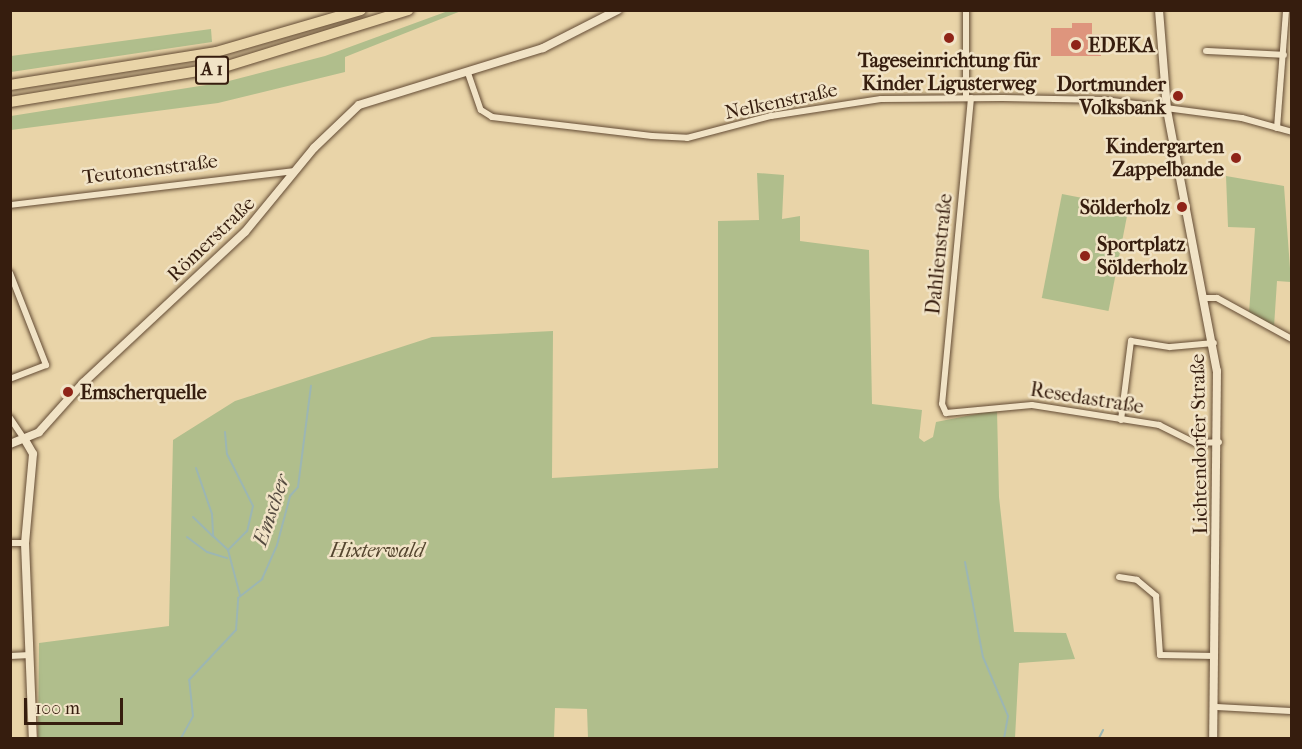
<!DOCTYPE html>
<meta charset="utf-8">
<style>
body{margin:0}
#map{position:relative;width:1302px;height:749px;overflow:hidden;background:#e9d4a8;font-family:"IM FELL French Canon",serif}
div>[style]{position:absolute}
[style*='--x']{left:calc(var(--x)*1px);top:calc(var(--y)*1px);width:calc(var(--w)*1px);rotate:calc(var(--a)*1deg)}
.green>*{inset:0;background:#b0be8c;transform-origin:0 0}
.stream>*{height:2px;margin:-1px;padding:0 1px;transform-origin:1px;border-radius:1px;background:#9cb6b3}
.building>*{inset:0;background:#de957d}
.roads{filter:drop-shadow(0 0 2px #634b34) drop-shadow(0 0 2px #634b34)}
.street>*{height:6px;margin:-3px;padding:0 3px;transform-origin:3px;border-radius:3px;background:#f1e3c6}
.secondary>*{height:8px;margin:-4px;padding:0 4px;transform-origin:4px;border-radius:4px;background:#f1e3c6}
.highway>*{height:10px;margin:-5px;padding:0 5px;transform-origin:5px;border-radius:5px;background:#e9d4a8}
.dots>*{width:16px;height:16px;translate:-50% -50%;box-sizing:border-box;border:3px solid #f1e3c6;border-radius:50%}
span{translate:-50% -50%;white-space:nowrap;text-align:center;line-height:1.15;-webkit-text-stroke:5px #f1e3c6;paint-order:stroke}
.shield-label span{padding:2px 4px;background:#f1e3c6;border:2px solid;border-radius:4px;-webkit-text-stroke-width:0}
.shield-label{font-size:18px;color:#361d0e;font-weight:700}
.poi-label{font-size:20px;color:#361d0e;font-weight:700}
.left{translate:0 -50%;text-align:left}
.right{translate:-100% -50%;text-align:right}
.street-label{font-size:20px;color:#361d0e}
.park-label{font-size:20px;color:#54452e;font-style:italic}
.water-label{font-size:21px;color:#554b40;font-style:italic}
.frame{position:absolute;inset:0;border:12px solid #361d0e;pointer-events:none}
.scale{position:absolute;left:24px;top:698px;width:99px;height:27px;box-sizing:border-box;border:3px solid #361d0e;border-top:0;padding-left:8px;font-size:18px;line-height:21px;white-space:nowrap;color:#361d0e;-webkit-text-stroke:4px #f1e3c6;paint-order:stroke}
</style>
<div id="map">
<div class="green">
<div style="clip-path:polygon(448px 11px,461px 11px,345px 57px,345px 72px,218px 103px,11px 130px,11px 116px,225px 82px,325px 56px)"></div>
<div style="clip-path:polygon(211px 29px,212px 42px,11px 72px,11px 56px)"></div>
<div style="clip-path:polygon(757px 173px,784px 175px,782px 219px,800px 216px,800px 241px,869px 250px,872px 404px,922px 410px,919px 438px,924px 442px,933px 437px,936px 422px,997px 410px,999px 497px,1014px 632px,1066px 633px,1075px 659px,1019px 663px,1015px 738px,588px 738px,587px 709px,555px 708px,554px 738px,38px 738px,39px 643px,169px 626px,173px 440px,235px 401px,432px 337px,553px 331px,552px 478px,718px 468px,718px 221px,759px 220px)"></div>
<div style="clip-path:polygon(1226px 176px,1284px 186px,1291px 282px,1277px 281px,1274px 327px,1249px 313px,1255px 228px,1228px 227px)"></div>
<div style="left:1062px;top:194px;width:68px;height:106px;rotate:11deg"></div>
</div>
<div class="stream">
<div style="--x:225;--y:432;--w:22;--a:85"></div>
<div style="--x:227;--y:454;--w:58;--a:63.4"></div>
<div style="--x:253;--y:506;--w:26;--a:103"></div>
<div style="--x:247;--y:531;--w:27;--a:135"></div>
<div style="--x:228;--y:550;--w:47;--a:75.1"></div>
<div style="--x:196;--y:468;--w:49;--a:70.8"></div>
<div style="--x:212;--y:514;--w:22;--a:87"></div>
<div style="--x:213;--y:536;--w:21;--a:43"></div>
<div style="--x:193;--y:517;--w:28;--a:44"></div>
<div style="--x:187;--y:537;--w:25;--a:37"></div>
<div style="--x:207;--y:552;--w:21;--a:17"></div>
<div style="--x:965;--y:562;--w:97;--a:79.3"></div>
<div style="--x:983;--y:657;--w:64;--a:67"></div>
<div style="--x:1008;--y:716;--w:22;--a:100"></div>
<div style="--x:181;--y:738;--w:25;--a:-61"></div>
<div style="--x:193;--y:716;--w:36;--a:-96"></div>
<div style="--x:189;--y:680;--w:69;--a:-46.8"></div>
<div style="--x:236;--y:630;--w:32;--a:-86"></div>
<div style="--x:238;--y:598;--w:31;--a:-38"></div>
<div style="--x:262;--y:579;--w:37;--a:-66"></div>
<div style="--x:277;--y:545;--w:51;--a:-75.1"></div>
<div style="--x:290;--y:496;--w:12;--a:-48"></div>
<div style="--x:298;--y:487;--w:102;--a:-82.7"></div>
<div style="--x:1099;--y:738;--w:9;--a:-63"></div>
</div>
<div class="building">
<div style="clip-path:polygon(1072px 23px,1092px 23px,1092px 34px,1101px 34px,1101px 56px,1051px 56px,1051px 28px,1072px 28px)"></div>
</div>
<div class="roads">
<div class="street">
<div style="--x:1206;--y:51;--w:78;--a:2.9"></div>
<div style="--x:468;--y:73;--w:39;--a:71"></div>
<div style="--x:481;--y:110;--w:13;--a:32"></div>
<div style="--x:492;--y:117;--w:161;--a:6.8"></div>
<div style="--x:652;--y:136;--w:35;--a:3"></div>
<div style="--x:687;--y:138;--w:87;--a:-14.7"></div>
<div style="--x:771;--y:116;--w:111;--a:-8.8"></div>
<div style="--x:881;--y:99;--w:122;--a:-0.5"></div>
<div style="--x:1003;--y:98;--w:102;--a:1.1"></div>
<div style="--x:1105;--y:100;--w:138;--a:7.5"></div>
<div style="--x:1242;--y:118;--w:52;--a:15.6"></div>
<div style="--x:966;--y:98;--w:88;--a:-90"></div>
<div style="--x:971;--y:98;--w:307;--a:95.4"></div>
<div style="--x:942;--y:404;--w:10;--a:66"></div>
<div style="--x:946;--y:413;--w:86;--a:-5.3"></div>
<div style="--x:1032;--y:405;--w:129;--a:8.9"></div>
<div style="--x:1159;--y:425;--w:40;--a:26.6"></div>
<div style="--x:1195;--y:443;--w:24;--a:-2"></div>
<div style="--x:1277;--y:128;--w:118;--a:-85.6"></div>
<div style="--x:10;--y:205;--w:286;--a:-6.8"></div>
<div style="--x:10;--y:273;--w:99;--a:68.6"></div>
<div style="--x:46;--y:365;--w:39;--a:159"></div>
<div style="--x:1204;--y:298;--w:13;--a:0"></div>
<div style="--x:1217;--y:298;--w:85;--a:28.7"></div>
<div style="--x:10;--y:418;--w:27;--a:56"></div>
<div style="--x:1121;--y:420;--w:80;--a:-82.8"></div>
<div style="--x:1131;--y:341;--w:39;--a:9"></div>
<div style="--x:1170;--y:347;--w:44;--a:-5.2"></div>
<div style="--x:10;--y:543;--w:15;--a:0"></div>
<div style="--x:1119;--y:577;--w:18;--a:9"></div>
<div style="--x:1137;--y:580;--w:25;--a:40"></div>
<div style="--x:1156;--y:596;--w:59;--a:86.1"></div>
<div style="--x:1160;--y:655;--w:55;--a:1"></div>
<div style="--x:10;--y:656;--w:20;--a:-3"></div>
<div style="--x:1215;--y:707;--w:77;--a:3"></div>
</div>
<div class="secondary">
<div style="--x:1159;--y:10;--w:100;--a:85.4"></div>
<div style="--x:1167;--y:110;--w:266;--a:79.2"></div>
<div style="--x:1217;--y:371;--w:367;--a:90.6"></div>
<div style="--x:25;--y:440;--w:16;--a:60"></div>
<div style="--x:33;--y:454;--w:89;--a:95.1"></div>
<div style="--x:25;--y:543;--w:195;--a:87.7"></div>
<div style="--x:10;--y:444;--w:31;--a:-22"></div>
<div style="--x:39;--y:432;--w:66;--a:-48.1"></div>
<div style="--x:83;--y:383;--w:221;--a:-43"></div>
<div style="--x:245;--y:232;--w:109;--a:-50.6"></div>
<div style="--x:314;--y:148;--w:62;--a:-43.7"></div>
<div style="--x:359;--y:105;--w:193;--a:-17.2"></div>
<div style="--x:543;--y:48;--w:84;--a:-26.9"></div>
</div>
<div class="highway">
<div style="--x:10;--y:85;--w:209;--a:-9.1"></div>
<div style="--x:216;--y:52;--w:151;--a:-16.2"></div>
<div style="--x:10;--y:102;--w:217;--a:-9.3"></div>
<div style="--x:224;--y:67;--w:193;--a:-17.2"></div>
</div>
</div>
<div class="dots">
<div style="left:949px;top:38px;background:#8f2418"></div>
<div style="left:1076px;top:45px;background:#8f2418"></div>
<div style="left:1178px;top:96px;background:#8f2418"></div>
<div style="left:1236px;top:158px;background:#8f2418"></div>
<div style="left:1182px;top:207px;background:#8f2418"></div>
<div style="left:1085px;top:256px;background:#8f2418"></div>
<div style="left:68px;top:392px;background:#8f2418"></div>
</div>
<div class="shield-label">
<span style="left:212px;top:70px">A 1</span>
</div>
<div class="poi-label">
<span class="left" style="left:1088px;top:45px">EDEKA</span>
<span style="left:949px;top:72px">Tageseinrichtung für<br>Kinder Ligusterweg</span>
<span class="right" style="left:1166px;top:96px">Dortmunder<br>Volksbank</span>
<span class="right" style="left:1224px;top:158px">Kindergarten<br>Zappelbande</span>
<span class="right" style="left:1170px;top:207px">Sölderholz</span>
<span class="left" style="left:1097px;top:256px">Sportplatz<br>Sölderholz</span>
<span class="left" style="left:80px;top:392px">Emscherquelle</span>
</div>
<div class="street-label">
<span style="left:781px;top:101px;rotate:-12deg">Nelkenstraße</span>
<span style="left:150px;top:169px;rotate:-7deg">Teutonenstraße</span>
<span style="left:211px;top:239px;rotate:-44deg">Römerstraße</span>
<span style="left:939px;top:254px;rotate:-84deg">Dahlienstraße</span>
<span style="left:1087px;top:398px;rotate:9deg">Resedastraße</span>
<span style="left:1199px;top:444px;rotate:-91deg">Lichtendorfer Straße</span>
</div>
<div class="park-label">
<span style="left:377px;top:550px">Hixterwald</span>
</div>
<div class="water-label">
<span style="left:271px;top:510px;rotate:-71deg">Emscher</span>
</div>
<div class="frame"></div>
<div class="scale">100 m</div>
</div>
